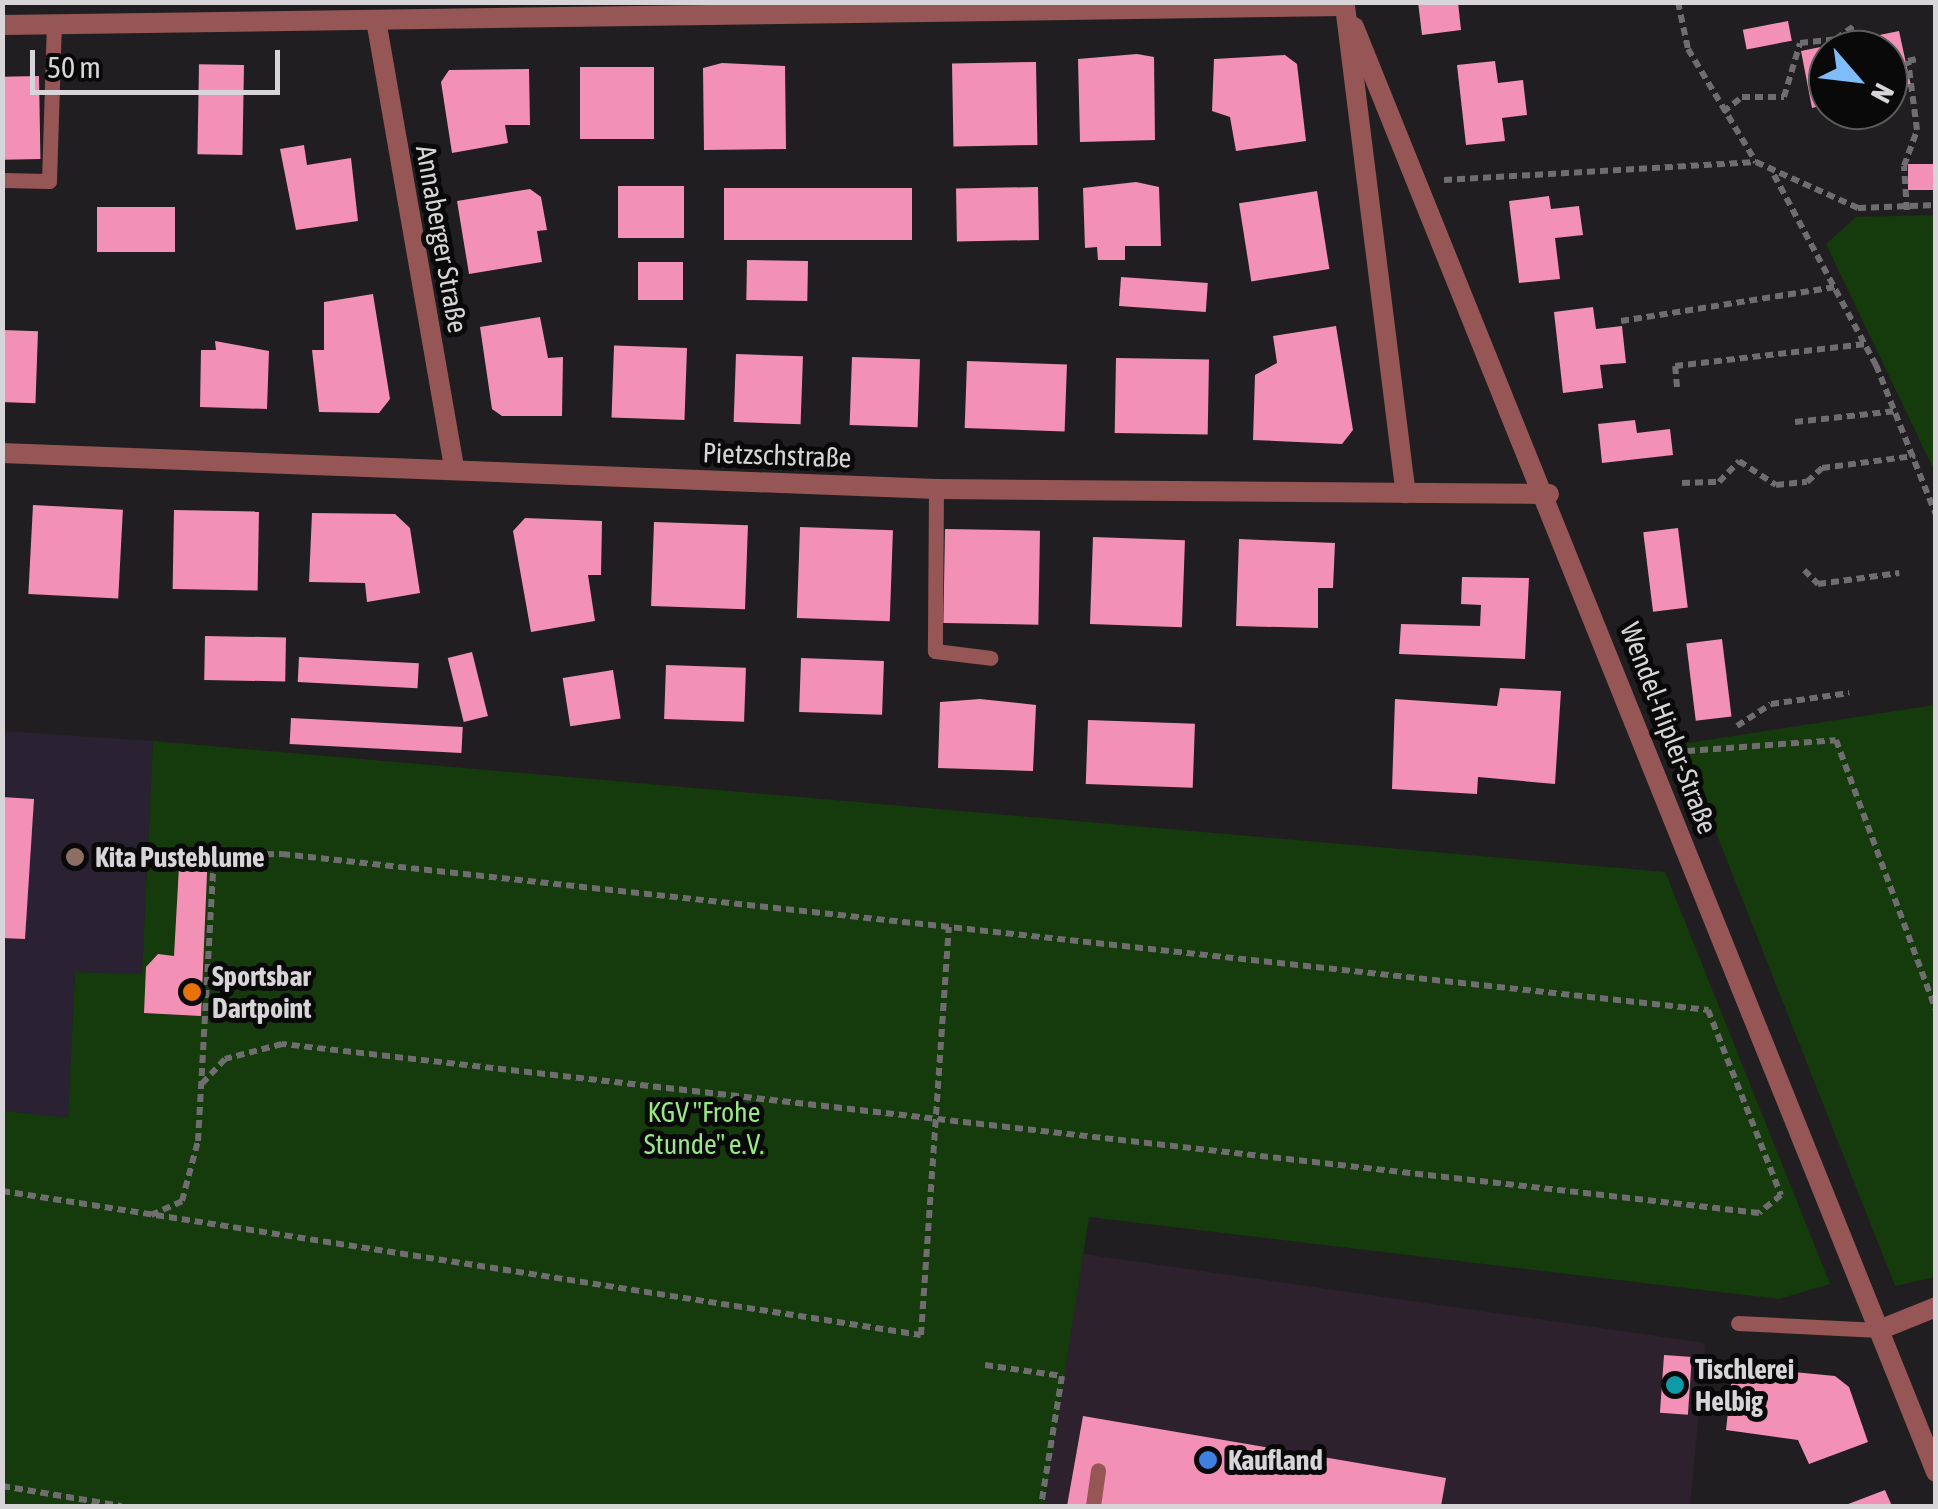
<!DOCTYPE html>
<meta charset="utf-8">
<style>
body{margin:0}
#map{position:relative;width:1938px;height:1509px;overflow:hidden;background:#211e21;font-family:"Asap Condensed",sans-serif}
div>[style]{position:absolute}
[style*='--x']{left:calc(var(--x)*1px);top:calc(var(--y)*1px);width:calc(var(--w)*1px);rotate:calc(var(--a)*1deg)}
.commercial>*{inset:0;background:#2e212e}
.education>*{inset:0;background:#2a2232}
.green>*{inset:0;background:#153a0c}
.building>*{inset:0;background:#f291b5;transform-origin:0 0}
.path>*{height:6px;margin-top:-3px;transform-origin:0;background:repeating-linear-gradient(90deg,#6f6d6f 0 8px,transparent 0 13px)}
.lane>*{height:15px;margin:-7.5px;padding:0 7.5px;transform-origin:7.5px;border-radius:7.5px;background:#955655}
.street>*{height:20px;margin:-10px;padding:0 10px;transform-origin:10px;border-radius:10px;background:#955655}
.dots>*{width:28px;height:28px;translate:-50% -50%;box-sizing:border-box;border:5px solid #0a090a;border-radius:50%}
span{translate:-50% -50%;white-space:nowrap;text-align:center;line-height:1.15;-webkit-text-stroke:10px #0a090a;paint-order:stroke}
.street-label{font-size:28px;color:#d7d5d7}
.poi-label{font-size:28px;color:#d7d5d7;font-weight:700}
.left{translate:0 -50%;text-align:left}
.park-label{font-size:28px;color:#98e986}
.frame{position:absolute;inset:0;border:5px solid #d7d5d7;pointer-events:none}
.north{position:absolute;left:1808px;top:30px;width:100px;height:100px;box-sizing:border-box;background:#0a090a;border:2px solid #5c5b5c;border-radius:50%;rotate:118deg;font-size:28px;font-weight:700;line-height:40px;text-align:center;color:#d7d5d7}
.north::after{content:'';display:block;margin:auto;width:35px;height:45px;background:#7fbdfa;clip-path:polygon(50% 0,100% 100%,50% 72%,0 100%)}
.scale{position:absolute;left:30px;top:50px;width:250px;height:45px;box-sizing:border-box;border:5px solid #d7d5d7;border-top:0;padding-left:12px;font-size:30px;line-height:35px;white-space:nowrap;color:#d7d5d7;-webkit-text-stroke:8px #0a090a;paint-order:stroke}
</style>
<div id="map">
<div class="commercial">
<div style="clip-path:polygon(1083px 1254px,1705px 1343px,1690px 1506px,1044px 1506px)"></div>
</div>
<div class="education">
<div style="clip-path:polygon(2px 731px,153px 741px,142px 975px,75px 972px,68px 1119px,3px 1111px)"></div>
</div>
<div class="green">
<div style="clip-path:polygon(1935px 215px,1936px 215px,1935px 472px,1826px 244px,1856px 217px)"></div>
<div style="clip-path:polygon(1935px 705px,1935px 1277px,1895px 1286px,1681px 744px)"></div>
<div style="clip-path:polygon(153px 741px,1665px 872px,1830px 1284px,1779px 1299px,1089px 1217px,1044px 1506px,3px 1506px,3px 1111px,68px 1118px,75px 972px,142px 974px)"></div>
</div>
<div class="building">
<div style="clip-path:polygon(1418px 2px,1458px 2px,1461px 30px,1422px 35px)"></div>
<div style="left:1788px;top:21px;width:20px;height:46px;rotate:79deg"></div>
<div style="clip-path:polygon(1899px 31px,1911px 86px,1888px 91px,1888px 50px,1828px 50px,1828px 104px,1812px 108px,1801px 51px)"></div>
<div style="clip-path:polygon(1137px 54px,1154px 57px,1155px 140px,1080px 142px,1078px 59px)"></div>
<div style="clip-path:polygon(1285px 55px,1297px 64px,1306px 141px,1236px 151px,1230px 117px,1212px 111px,1214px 59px)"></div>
<div style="clip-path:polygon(1495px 61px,1498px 83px,1523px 80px,1527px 115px,1502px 118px,1505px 141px,1466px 145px,1457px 65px)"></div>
<div style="left:1036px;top:62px;width:83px;height:84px;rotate:89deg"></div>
<div style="clip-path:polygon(722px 63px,785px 66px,786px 149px,704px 150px,703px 68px)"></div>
<div style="left:244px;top:65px;width:90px;height:45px;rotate:91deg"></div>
<div style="left:654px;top:67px;width:72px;height:74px;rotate:90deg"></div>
<div style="clip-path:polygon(529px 69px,530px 125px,505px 125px,508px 143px,452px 153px,441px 82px,449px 70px)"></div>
<div style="left:39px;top:76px;width:83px;height:37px;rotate:89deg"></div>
<div style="clip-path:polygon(304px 145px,307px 165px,351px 158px,358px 221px,296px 230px,280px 149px)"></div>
<div style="left:1936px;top:164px;width:26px;height:28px;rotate:90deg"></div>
<div style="clip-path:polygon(1136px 182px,1159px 187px,1161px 246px,1125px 246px,1125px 260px,1098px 260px,1097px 247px,1085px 248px,1083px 188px)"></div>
<div style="left:618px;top:186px;width:66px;height:52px"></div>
<div style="left:1038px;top:187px;width:53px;height:82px;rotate:89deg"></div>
<div style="left:724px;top:188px;width:188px;height:52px"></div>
<div style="clip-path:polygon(530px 189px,541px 197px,547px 230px,537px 231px,542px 262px,469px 274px,457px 201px)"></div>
<div style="left:1317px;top:191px;width:79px;height:79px;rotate:81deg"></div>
<div style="clip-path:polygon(1549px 196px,1551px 209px,1579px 206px,1583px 235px,1555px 238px,1560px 279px,1519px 283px,1509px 201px)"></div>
<div style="left:97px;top:207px;width:78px;height:45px"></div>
<div style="left:747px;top:260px;width:61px;height:40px;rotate:1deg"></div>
<div style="left:638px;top:262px;width:45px;height:38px"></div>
<div style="left:1121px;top:277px;width:87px;height:29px;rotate:4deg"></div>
<div style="clip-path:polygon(373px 294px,390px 399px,379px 413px,319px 412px,312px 350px,324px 350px,324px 302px)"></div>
<div style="clip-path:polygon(1593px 307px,1596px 329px,1622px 326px,1626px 363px,1600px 365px,1603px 388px,1563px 393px,1554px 312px)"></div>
<div style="clip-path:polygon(540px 317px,548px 358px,563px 357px,562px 416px,502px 416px,492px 409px,480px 327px)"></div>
<div style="clip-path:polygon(1336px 326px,1353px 430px,1342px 444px,1253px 440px,1255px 375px,1277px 363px,1273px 336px)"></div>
<div style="left:2px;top:330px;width:36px;height:72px;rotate:2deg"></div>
<div style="clip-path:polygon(215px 341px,269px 351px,267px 409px,200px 407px,201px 350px,216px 350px)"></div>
<div style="left:687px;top:348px;width:72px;height:73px;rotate:92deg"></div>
<div style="left:736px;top:354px;width:67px;height:68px;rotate:2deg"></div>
<div style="left:852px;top:357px;width:68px;height:68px;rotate:2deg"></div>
<div style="left:1116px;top:358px;width:93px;height:75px;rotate:1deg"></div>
<div style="left:967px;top:361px;width:100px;height:67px;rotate:2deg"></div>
<div style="clip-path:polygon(1635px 420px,1637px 433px,1670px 429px,1673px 455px,1602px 463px,1598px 424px)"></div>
<div style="left:33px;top:505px;width:90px;height:89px;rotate:3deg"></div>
<div style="left:174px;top:510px;width:85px;height:79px;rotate:1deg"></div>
<div style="clip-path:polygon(312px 513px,395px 514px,410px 528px,420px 593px,367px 602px,365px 583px,309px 582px)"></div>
<div style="clip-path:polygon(525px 518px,602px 521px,601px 575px,588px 575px,595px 621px,531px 632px,513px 531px)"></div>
<div style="left:654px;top:522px;width:94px;height:84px;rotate:2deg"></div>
<div style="left:800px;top:527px;width:93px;height:91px;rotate:2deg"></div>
<div style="left:1678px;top:528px;width:80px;height:35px;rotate:83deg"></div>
<div style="left:945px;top:529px;width:95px;height:94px;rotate:1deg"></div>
<div style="left:1093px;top:537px;width:92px;height:87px;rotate:2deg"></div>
<div style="clip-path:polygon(1239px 539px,1335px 543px,1333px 588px,1318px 588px,1318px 628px,1236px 626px)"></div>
<div style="clip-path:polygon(1462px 577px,1529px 578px,1525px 659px,1399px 654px,1401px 624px,1480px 626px,1481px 605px,1461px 604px)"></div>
<div style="left:205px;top:636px;width:81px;height:44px;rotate:1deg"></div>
<div style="left:1722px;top:639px;width:78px;height:36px;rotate:83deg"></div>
<div style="left:472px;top:652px;width:66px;height:25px;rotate:76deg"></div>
<div style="left:299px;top:657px;width:120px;height:25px;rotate:3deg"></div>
<div style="left:801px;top:658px;width:83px;height:54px;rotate:2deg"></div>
<div style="left:666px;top:665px;width:80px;height:54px;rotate:2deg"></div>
<div style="left:613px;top:670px;width:49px;height:51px;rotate:81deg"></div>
<div style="clip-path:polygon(1500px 688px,1561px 691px,1555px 784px,1478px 777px,1477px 794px,1392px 789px,1395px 699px,1497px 706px)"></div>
<div style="clip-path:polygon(980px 699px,1036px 705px,1033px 771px,938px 768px,940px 702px)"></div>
<div style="left:291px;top:718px;width:172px;height:26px;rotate:3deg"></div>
<div style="left:1088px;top:720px;width:107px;height:64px;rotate:2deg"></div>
<div style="clip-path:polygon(2px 797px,34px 799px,25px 939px,2px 938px)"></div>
<div style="clip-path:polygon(180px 848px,208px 850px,201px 1016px,144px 1013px,146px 967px,158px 954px,174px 956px)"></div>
<div style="left:1664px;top:1355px;width:28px;height:58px;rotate:4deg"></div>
<div style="clip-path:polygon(1733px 1366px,1835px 1376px,1849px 1387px,1868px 1442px,1809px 1464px,1798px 1440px,1726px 1430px)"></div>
<div style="clip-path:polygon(1083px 1416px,1446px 1478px,1441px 1506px,1067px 1506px)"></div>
<div style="clip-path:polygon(1885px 1490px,1892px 1506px,1843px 1506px)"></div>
</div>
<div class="path">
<div style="--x:1678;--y:2;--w:48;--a:78"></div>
<div style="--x:1688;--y:49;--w:132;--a:59"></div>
<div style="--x:1756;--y:162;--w:112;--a:24.3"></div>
<div style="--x:1858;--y:208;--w:78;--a:-2.2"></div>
<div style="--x:1723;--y:112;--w:24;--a:-38"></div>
<div style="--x:1742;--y:97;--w:42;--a:0"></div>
<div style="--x:1784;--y:97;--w:56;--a:-73.5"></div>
<div style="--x:1800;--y:43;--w:36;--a:-6"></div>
<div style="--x:1836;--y:39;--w:22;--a:-36"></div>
<div style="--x:1774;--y:175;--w:216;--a:61.8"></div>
<div style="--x:1876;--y:365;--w:162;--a:68.2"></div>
<div style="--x:1444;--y:180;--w:313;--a:-3.3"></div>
<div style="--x:1907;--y:210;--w:44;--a:-93.9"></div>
<div style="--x:1904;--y:166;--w:38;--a:-70"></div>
<div style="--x:1917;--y:130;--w:70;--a:-97.4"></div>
<div style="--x:1908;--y:61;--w:9;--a:-13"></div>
<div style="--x:1621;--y:321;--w:217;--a:-9"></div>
<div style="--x:1677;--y:387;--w:21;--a:-95"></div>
<div style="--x:1675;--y:366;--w:192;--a:-6.6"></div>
<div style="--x:1795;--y:422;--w:102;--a:-6.2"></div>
<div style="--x:1682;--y:483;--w:37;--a:-2"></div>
<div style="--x:1719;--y:482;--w:29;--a:-46"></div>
<div style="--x:1739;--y:461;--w:44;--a:33"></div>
<div style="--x:1776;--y:485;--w:31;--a:-6"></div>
<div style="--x:1807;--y:482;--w:21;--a:-43"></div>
<div style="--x:1822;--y:468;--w:94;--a:-7.4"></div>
<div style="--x:1804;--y:570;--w:20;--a:45"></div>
<div style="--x:1818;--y:584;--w:82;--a:-7.7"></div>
<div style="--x:1737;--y:726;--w:40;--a:-32.9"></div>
<div style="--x:1771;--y:704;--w:79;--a:-8"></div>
<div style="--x:1674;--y:752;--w:162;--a:-4.2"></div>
<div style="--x:1836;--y:740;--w:289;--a:69.7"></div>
<div style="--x:2;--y:1191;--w:930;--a:8.91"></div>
<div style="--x:921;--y:1335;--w:409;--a:-86.1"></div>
<div style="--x:151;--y:1215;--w:34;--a:-24"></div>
<div style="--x:182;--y:1201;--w:62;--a:-75.1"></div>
<div style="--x:198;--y:1141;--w:286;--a:-86.8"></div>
<div style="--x:214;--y:855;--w:68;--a:-0.8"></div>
<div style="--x:282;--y:854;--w:1435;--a:6.24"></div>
<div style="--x:1708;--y:1010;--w:199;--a:68.5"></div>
<div style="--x:1781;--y:1195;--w:28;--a:141"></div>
<div style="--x:1759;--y:1213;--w:1487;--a:-173.47"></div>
<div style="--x:282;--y:1044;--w:59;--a:165.3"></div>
<div style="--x:225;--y:1059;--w:33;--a:133"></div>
<div style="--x:985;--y:1365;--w:78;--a:8.1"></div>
<div style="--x:1062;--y:1376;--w:132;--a:99.2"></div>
<div style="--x:2;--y:1486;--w:121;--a:9.5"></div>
</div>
<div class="lane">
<div style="--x:2;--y:180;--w:47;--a:1.2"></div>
<div style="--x:49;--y:181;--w:156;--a:-88.2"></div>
<div style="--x:936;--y:489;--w:162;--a:90.4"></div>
<div style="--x:935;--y:651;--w:56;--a:7.1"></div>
<div style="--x:1738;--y:1323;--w:141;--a:2.8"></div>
<div style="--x:1093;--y:1506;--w:36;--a:-82"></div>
</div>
<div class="street">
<div style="--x:376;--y:20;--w:455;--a:80.1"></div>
<div style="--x:2;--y:25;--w:1343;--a:-0.81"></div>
<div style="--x:1345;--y:6;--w:491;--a:82.9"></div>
<div style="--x:1354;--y:27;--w:1558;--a:68.06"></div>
<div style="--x:2;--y:453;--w:935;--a:2.21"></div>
<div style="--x:936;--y:489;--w:613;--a:0.47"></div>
<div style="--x:1879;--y:1330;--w:61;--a:-22"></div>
</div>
<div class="dots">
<div style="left:75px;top:857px;background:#8d6e63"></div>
<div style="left:192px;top:992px;background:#e8710a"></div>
<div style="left:1675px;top:1385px;background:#0f9aa8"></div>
<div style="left:1208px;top:1460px;background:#3f7fe0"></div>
</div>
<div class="street-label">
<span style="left:442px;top:239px;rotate:80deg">Annaberger Straße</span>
<span style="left:777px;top:455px;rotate:2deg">Pietzschstraße</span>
<span style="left:1669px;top:728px;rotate:69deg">Wendel-Hipler-Straße</span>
</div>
<div class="poi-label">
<span class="left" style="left:95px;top:857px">Kita Pusteblume</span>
<span class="left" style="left:212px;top:992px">Sportsbar<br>Dartpoint</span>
<span class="left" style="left:1695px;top:1385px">Tischlerei<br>Helbig</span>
<span class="left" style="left:1228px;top:1460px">Kaufland</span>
</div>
<div class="park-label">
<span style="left:704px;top:1128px">KGV "Frohe<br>Stunde" e.V.</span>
</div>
<div class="frame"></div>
<div class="north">N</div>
<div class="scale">50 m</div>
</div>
